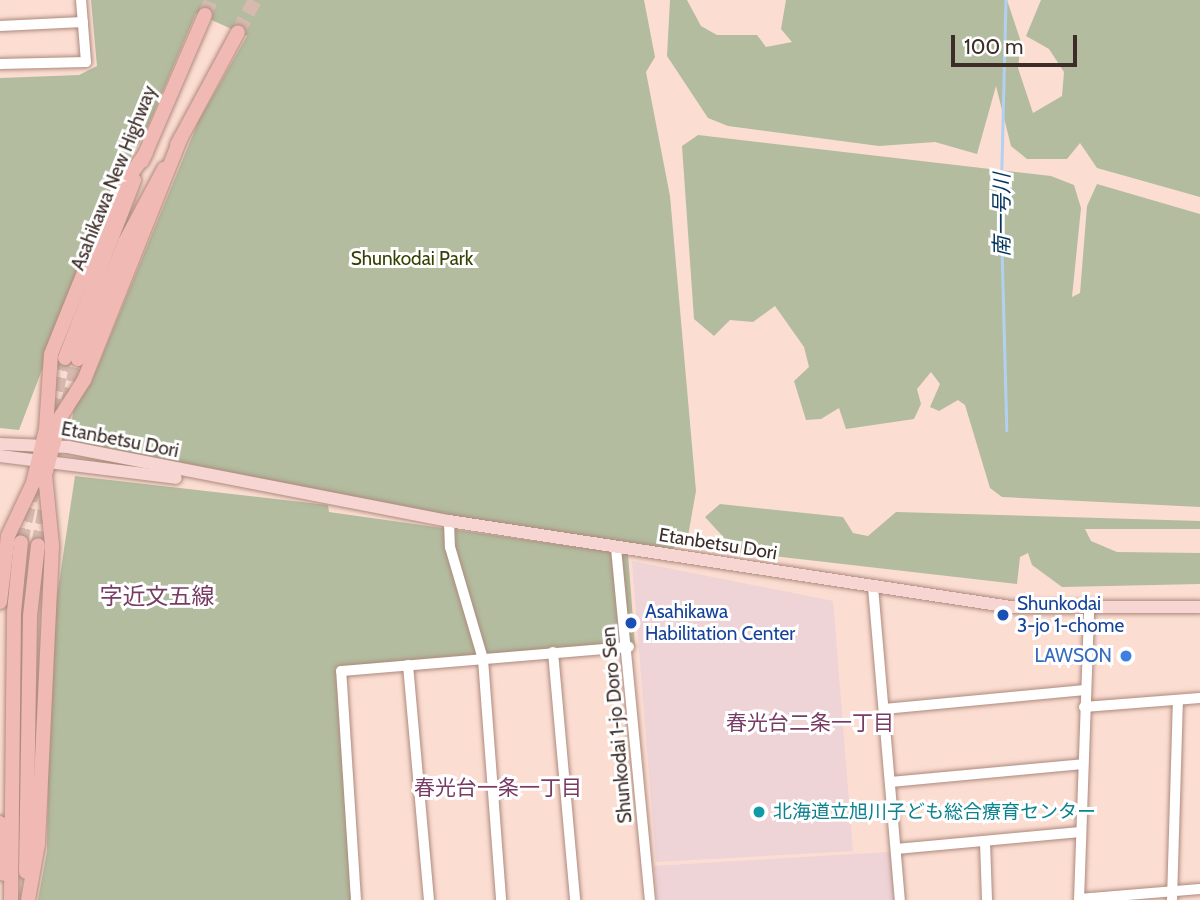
<!DOCTYPE html>
<meta charset="utf-8">
<style>
body{margin:0}
#map{position:relative;width:1200px;height:900px;overflow:hidden;background:#fcddd2;font-family:Cabin,"Noto Sans JP",sans-serif}
div>[style]{position:absolute}
[style*='--x']{left:calc(var(--x)*1px);top:calc(var(--y)*1px);width:calc(var(--w)*1px);rotate:calc(var(--a)*1deg)}
.education>*{inset:0;background:#eed3d7}
.green>*{inset:0;background:#b3bc9f}
.stream>*{height:2.5px;margin:-1.25px;padding:0 1.25px;transform-origin:1.25px;border-radius:1.25px;background:#b2d1f2}
.highway-tunnel>*{height:14px;margin-top:-7px;transform-origin:0;background:repeating-linear-gradient(90deg,#d6bab0 0 14px,transparent 0 21px)}
.roads{filter:drop-shadow(0 0 2px #ad8a7d) drop-shadow(0 0 2px #ad8a7d)}
.minor>*{height:10px;margin:-5px;padding:0 5px;transform-origin:5px;border-radius:5px;background:#fff}
.major>*{height:12px;margin:-6px;padding:0 6px;transform-origin:6px;border-radius:6px;background:#f6d5d2}
.highway>*{height:14px;margin:-7px;padding:0 7px;transform-origin:7px;border-radius:7px;background:#f0b9b4}
.dots>*{width:19px;height:19px;translate:-50% -50%;box-sizing:border-box;border:4px solid #fff;border-radius:50%}
span{translate:-50% -50%;white-space:nowrap;text-align:center;line-height:1.15;-webkit-text-stroke:6px #fff;paint-order:stroke}
.street-label{font-size:19px;color:#3c2d28}
.park-label{font-size:19px;color:#344100}
.transit-label{font-size:19px;color:#164399}
.left{translate:0 -50%;text-align:left}
.shop-label{font-size:19px;color:#366cbe}
.right{translate:-100% -50%;text-align:right}
.culture-label{font-size:19px;color:#0d838f}
.water-label{font-size:21px;color:#04345d;font-style:italic}
.neighbourhood-label{font-size:21px;color:#773b64}
.quarter-label{font-size:23px;color:#773b64}
.scale{position:absolute;left:951px;top:35px;width:126px;height:32px;box-sizing:border-box;border:4px solid #3c2d28;border-top:0;padding-left:9px;font-size:21px;line-height:24px;white-space:nowrap;color:#3c2d28;-webkit-text-stroke:5px #fff;paint-order:stroke}
</style>
<div id="map">
<div class="education">
<div style="clip-path:polygon(632px 561px,833px 601px,853px 851px,656px 862px)"></div>
<div style="clip-path:polygon(890px 852px,894px 900px,657px 900px,654px 866px)"></div>
</div>
<div class="green">
<div style="clip-path:polygon(91px 0,644px 0,655px 57px,646px 72px,670px 196px,696px 491px,688px 536px,675px 543px,674px 553px,234px 480px,69px 440px,74px 406px,91px 383px,199px 120px,247px 36px,196px 13px,145px 133px,111px 189px,19px 430px,0 428px,0 78px,79px 75px,97px 66px)"></div>
<div style="clip-path:polygon(670px 0,687px 0,701px 26px,717px 35px,757px 35px,766px 47px,792px 42px,781px 29px,786px 0,1007px 0,1021px 42px,1018px 68px,1033px 113px,1062px 96px,1064px 72px,1049px 49px,1026px 36px,1041px 0,1200px 0,1200px 197px,1097px 168px,1080px 143px,1067px 159px,1027px 159px,1011px 146px,996px 86px,977px 154px,935px 142px,879px 146px,728px 126px,708px 118px,667px 56px)"></div>
<div style="clip-path:polygon(698px 135px,1051px 176px,1074px 185px,1081px 208px,1072px 297px,1080px 293px,1087px 206px,1097px 184px,1200px 214px,1200px 507px,1002px 497px,990px 488px,965px 405px,958px 400px,939px 411px,930px 407px,940px 384px,931px 372px,917px 389px,921px 404px,914px 419px,846px 429px,839px 408px,821px 419px,806px 420px,794px 381px,809px 367px,804px 347px,775px 306px,753px 322px,730px 320px,714px 336px,694px 319px,682px 146px)"></div>
<div style="clip-path:polygon(75px 476px,328px 505px,329px 512px,628px 554px,635px 646px,342px 667px,361px 900px,38px 900px,47px 851px,50px 643px)"></div>
<div style="clip-path:polygon(720px 504px,843px 517px,853px 533px,868px 536px,896px 512px,1200px 521px,1200px 529px,1085px 529px,1091px 541px,1117px 552px,1200px 553px,1200px 584px,1062px 587px,1032px 565px,1028px 553px,1020px 557px,1017px 584px,737px 552px,705px 517px)"></div>
</div>
<div class="stream">
<div style="--x:1006;--y:0;--w:208;--a:91.4"></div>
<div style="--x:1001;--y:208;--w:222;--a:88.5"></div>
</div>
<div class="highway-tunnel">
<div style="--x:205;--y:15;--w:16;--a:-68"></div>
<div style="--x:238;--y:32;--w:36;--a:-62"></div>
<div style="--x:68;--y:402;--w:44;--a:-76.9"></div>
<div style="--x:51;--y:411;--w:55;--a:-75.2"></div>
<div style="--x:21;--y:542;--w:51;--a:-77.6"></div>
<div style="--x:38;--y:545;--w:42;--a:-79"></div>
</div>
<div class="roads">
<div class="minor">
<div style="--x:0;--y:26;--w:83;--a:-2.8"></div>
<div style="--x:0;--y:64;--w:86;--a:-1.3"></div>
<div style="--x:86;--y:62;--w:62;--a:-94.6"></div>
<div style="--x:449;--y:521;--w:26;--a:88"></div>
<div style="--x:450;--y:547;--w:117;--a:73.6"></div>
<div style="--x:483;--y:659;--w:242;--a:85.7"></div>
<div style="--x:616;--y:548;--w:354;--a:84.5"></div>
<div style="--x:873;--y:587;--w:314;--a:85.1"></div>
<div style="--x:553;--y:652;--w:249;--a:84.9"></div>
<div style="--x:408;--y:665;--w:236;--a:84.9"></div>
<div style="--x:1084;--y:707;--w:116;--a:-4.4"></div>
<div style="--x:884;--y:709;--w:202;--a:-5.4"></div>
<div style="--x:890;--y:782;--w:194;--a:-5.3"></div>
<div style="--x:985;--y:842;--w:58;--a:88"></div>
<div style="--x:896;--y:849;--w:185;--a:-5.3"></div>
<div style="--x:1079;--y:899;--w:121;--a:-4.7"></div>
<div style="--x:356;--y:900;--w:229;--a:-93.7"></div>
<div style="--x:341;--y:671;--w:289;--a:-4.8"></div>
<div style="--x:1079;--y:900;--w:290;--a:-88"></div>
<div style="--x:1172;--y:900;--w:199;--a:-88.3"></div>
</div>
<div class="major">
<div style="--x:0;--y:444;--w:68;--a:2.5"></div>
<div style="--x:68;--y:447;--w:388;--a:11"></div>
<div style="--x:449;--y:521;--w:569;--a:8.7"></div>
<div style="--x:1011;--y:607;--w:189;--a:0"></div>
<div style="--x:0;--y:456;--w:177;--a:7.1"></div>
</div>
<div class="highway">
<div style="--x:177;--y:145;--w:128;--a:-61.6"></div>
<div style="--x:142;--y:161;--w:159;--a:-66.7"></div>
<div style="--x:65;--y:358;--w:191;--a:-68.8"></div>
<div style="--x:78;--y:359;--w:126;--a:-68.1"></div>
<div style="--x:125;--y:242;--w:83;--a:-61.9"></div>
<div style="--x:0;--y:602;--w:66;--a:-83.1"></div>
<div style="--x:8;--y:536;--w:59;--a:-64.7"></div>
<div style="--x:33;--y:483;--w:56;--a:-76.5"></div>
<div style="--x:46;--y:429;--w:75;--a:-86.2"></div>
<div style="--x:51;--y:354;--w:168;--a:-68"></div>
<div style="--x:114;--y:198;--w:55;--a:-54.6"></div>
<div style="--x:0;--y:823;--w:51;--a:85.5"></div>
<div style="--x:26;--y:872;--w:256;--a:-89.1"></div>
<div style="--x:30;--y:616;--w:71;--a:-83.6"></div>
<div style="--x:11;--y:900;--w:288;--a:-89.4"></div>
<div style="--x:14;--y:612;--w:70;--a:-84.3"></div>
<div style="--x:28;--y:900;--w:57;--a:-79.9"></div>
<div style="--x:38;--y:844;--w:299;--a:-87.3"></div>
<div style="--x:52;--y:545;--w:70;--a:-95.7"></div>
<div style="--x:45;--y:475;--w:61;--a:-74.8"></div>
<div style="--x:61;--y:416;--w:43;--a:-57.4"></div>
<div style="--x:84;--y:380;--w:261;--a:-68.2"></div>
</div>
</div>
<div class="dots">
<div style="left:1003px;top:615px;background:#1a4fb4"></div>
<div style="left:631px;top:623px;background:#1a4fb4"></div>
<div style="left:1126px;top:656px;background:#3f7fe0"></div>
<div style="left:759px;top:812px;background:#0f9aa8"></div>
</div>
<div class="street-label">
<span style="left:114px;top:178px;rotate:-68deg">Asahikawa New Highway</span>
<span style="left:120px;top:440px;rotate:11deg">Etanbetsu Dori</span>
<span style="left:718px;top:544px;rotate:9deg">Etanbetsu Dori</span>
<span style="left:617px;top:725px;rotate:-95deg">Shunkodai 1-jo Doro Sen</span>
</div>
<div class="park-label">
<span style="left:412px;top:259px">Shunkodai Park</span>
</div>
<div class="transit-label">
<span class="left" style="left:1017px;top:615px">Shunkodai<br>3-jo 1-chome</span>
<span class="left" style="left:645px;top:623px">Asahikawa<br>Habilitation Center</span>
</div>
<div class="shop-label">
<span class="right" style="left:1112px;top:656px">LAWSON</span>
</div>
<div class="culture-label">
<span class="left" style="left:773px;top:812px">北海道立旭川子ども総合療育センター</span>
</div>
<div class="water-label">
<span style="left:1002px;top:215px;rotate:-90deg">南一号川</span>
</div>
<div class="neighbourhood-label">
<span style="left:810px;top:723px">春光台二条一丁目</span>
<span style="left:498px;top:788px">春光台一条一丁目</span>
</div>
<div class="quarter-label">
<span style="left:157px;top:596px">字近文五線</span>
</div>
<div class="scale">100 m</div>
</div>
